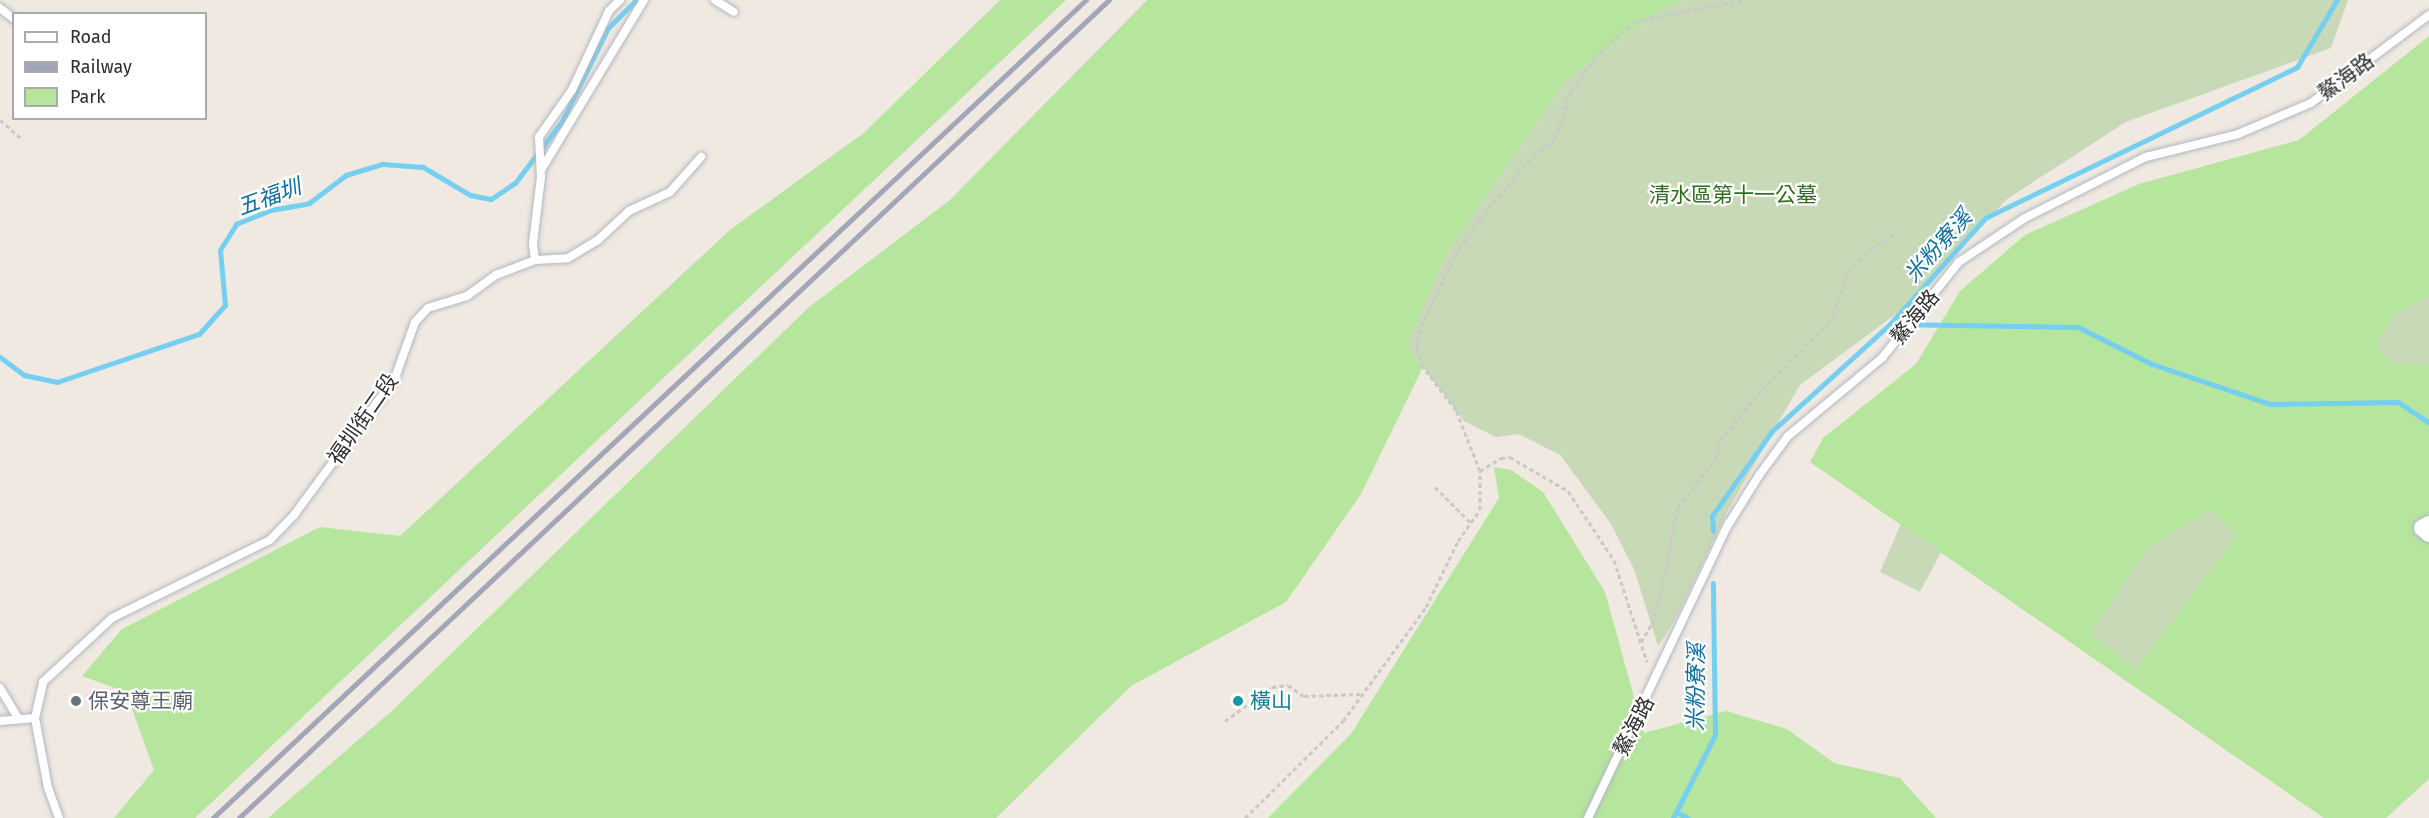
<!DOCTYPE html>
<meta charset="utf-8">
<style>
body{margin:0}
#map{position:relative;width:2429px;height:818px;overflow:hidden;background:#efe9e1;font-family:"Fira Sans","Noto Sans TC",sans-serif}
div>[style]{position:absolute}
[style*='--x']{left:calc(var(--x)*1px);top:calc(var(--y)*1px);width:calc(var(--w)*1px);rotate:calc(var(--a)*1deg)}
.green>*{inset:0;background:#b6e59e}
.cemetery>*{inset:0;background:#c8d9b8}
.stream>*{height:5px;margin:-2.5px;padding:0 2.5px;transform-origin:2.5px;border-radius:2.5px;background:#75cff0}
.path>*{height:3px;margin-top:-1.5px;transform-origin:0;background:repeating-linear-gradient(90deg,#c9c9c9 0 4.5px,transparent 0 7.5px)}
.roads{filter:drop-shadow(0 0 2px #b4b7c1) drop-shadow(0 0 2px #b4b7c1)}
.lane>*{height:8px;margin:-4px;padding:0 4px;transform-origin:4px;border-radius:4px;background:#fff}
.street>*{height:16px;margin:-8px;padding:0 8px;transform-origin:8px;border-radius:8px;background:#fff}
.rail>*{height:4.5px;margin:-2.25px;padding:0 2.25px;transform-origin:2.25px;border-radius:2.25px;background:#a3a6b8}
.dots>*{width:16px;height:16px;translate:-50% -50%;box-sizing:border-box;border:3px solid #fff;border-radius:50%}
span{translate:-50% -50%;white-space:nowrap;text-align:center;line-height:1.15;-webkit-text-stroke:4.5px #fff;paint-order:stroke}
.street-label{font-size:21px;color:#2e2e2e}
.park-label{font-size:21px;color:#2c6e1b}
.worship-label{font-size:21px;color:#5b616d}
.left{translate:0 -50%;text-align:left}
.culture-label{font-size:21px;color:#0d838f}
.water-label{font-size:22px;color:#0d6fa3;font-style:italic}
.legend{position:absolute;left:12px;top:12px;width:195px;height:108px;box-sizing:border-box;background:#fff;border:2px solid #ababab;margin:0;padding:8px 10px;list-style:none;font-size:18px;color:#2e2e2e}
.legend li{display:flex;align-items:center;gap:12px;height:30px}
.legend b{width:30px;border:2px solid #ababab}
</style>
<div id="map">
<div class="green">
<div style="clip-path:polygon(1000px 0,1066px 0,195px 818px,114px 818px,154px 770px,126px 692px,82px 676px,122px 629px,320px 527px,400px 536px,730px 230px,865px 132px)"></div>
<div style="clip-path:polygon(1147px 0,1685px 0,1660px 10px,1567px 79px,1446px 253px,1407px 346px,1423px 367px,1361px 494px,1286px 602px,1131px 686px,996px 818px,268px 818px,394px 709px,808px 308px,951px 199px)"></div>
<div style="clip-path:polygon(2429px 36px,2429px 296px,2395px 315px,2429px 365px,2429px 779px,2386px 818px,2324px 818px,1810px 462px,1823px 438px,1916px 364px,1960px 291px,2025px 235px,2139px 184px,2299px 140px)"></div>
<div style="clip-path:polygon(1494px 467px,1511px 470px,1543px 492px,1605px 592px,1644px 733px,1726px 711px,1787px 729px,1834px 763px,1900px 778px,1936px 818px,1268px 818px,1351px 734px,1499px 498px)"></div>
</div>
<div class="cemetery">
<div style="clip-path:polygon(1685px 0,2348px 0,2331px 48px,2126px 122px,2007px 199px,1900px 311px,1800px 385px,1729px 508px,1674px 622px,1658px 646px,1634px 569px,1611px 524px,1560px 455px,1519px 434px,1496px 437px,1464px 421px,1407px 346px,1446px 253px,1567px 79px,1660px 10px)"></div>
<div style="clip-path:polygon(2429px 296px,2429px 365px,2394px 364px,2375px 347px,2395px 315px)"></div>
<div style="clip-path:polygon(2212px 510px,2237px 536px,2136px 669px,2090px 634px,2147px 548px)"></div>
<div style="clip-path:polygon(1901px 524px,1941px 552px,1920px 592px,1880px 572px)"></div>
</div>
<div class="stream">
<div style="--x:1890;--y:324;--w:188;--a:0.9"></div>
<div style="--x:2078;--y:327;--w:83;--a:26.6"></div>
<div style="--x:2152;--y:364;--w:125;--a:18.7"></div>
<div style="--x:2270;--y:404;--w:128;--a:-0.9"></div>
<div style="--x:2398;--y:402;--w:37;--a:34"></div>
<div style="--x:0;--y:357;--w:30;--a:37"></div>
<div style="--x:24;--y:375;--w:34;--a:12"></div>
<div style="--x:57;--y:382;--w:150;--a:-18.7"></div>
<div style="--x:199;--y:334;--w:39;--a:-48"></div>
<div style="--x:225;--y:305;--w:55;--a:-95.2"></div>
<div style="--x:220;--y:250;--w:31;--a:-58"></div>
<div style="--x:236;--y:224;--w:38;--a:-22"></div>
<div style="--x:271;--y:210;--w:39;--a:-10"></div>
<div style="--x:309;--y:203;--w:46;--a:-37.1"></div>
<div style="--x:346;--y:175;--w:38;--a:-17"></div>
<div style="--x:382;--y:164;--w:41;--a:4.2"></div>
<div style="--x:423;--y:167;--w:55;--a:30.8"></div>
<div style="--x:470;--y:195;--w:21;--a:11"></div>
<div style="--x:491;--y:199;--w:29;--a:-34"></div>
<div style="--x:515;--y:183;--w:78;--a:-52.8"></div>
<div style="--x:562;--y:121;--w:104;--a:-63.7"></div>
<div style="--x:608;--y:28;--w:40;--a:-45"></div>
<div style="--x:1713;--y:531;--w:15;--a:-94"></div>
<div style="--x:1712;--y:516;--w:104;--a:-54.8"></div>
<div style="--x:1772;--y:431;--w:159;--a:-42.2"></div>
<div style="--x:1890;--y:324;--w:142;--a:-48.1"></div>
<div style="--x:1985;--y:218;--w:347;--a:-25.8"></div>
<div style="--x:2297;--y:67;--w:78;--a:-59.2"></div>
<div style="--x:1676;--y:812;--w:13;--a:27"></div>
<div style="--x:1673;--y:818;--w:93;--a:-63.2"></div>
<div style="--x:1715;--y:735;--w:152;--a:-90.8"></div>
</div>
<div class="path">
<div style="--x:0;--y:120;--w:30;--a:41"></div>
<div style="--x:1480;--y:471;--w:66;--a:-111.5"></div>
<div style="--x:1456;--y:410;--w:54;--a:-127.5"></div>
<div style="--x:1423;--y:367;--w:20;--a:-108"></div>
<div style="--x:1417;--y:348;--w:15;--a:-86"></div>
<div style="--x:1418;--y:333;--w:86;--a:-64.6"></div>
<div style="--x:1455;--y:255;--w:42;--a:-55.6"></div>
<div style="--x:1479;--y:220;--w:85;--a:-49.8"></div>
<div style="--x:1534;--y:155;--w:27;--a:-39"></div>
<div style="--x:1555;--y:138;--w:50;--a:-71.2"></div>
<div style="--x:1571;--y:91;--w:39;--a:-54"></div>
<div style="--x:1594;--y:59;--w:37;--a:-45"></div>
<div style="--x:1620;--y:33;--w:19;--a:-39"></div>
<div style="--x:1635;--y:21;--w:110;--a:-11"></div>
<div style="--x:1435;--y:487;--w:51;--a:45"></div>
<div style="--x:1641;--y:642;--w:21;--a:-59"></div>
<div style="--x:1652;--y:624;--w:32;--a:-74"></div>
<div style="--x:1661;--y:593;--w:88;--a:-78.8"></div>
<div style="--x:1678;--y:507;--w:62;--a:-52.2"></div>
<div style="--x:1716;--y:458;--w:18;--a:-77"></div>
<div style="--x:1720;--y:440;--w:66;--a:-50.5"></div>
<div style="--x:1762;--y:389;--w:95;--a:-44.6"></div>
<div style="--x:1830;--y:322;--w:53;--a:-70.2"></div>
<div style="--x:1848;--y:272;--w:25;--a:-47"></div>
<div style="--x:1865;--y:254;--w:44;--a:-34.8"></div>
<div style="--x:1225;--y:721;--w:58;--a:-35.9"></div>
<div style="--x:1272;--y:687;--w:16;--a:-7"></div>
<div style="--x:1288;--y:685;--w:19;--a:35"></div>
<div style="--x:1304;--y:696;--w:56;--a:-2"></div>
<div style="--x:1245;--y:818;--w:138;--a:-44.7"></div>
<div style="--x:1343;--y:721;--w:141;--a:-53.9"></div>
<div style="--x:1426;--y:607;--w:73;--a:-64.1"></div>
<div style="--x:1458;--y:541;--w:38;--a:-55"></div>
<div style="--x:1480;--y:510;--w:39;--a:-90"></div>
<div style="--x:1480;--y:471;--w:25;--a:-32"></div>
<div style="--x:1501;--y:458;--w:9;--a:-6"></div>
<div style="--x:1510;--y:457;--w:67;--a:30.4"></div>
<div style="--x:1568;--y:491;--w:83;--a:56.3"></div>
<div style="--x:1614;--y:560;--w:107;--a:72.1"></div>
</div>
<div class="roads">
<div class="lane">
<div style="--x:715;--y:0;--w:22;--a:32"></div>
<div style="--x:0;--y:8;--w:18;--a:38"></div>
<div style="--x:541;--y:170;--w:199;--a:-58.8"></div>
<div style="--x:535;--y:260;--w:33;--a:-3"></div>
<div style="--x:568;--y:258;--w:35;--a:-31"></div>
<div style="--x:598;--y:240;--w:42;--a:-43.1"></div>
<div style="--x:629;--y:211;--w:45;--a:-24.9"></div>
<div style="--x:670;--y:192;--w:47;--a:-48.5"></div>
<div style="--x:0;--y:688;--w:35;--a:59"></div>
<div style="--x:0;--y:721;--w:35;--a:-5"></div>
<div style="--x:59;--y:818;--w:32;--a:-110"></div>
<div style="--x:48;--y:788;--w:71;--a:-100.5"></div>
<div style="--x:35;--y:718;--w:37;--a:-77"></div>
<div style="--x:43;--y:682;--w:94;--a:-42.8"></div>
<div style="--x:112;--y:618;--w:176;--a:-26.3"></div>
<div style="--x:270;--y:540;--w:35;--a:-46"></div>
<div style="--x:294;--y:515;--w:170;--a:-53.6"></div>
<div style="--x:395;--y:378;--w:59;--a:-70.3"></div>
<div style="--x:415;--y:322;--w:19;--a:-47"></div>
<div style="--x:428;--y:308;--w:41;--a:-17.1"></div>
<div style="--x:467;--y:296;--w:36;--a:-36"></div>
<div style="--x:496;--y:275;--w:42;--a:-21"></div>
<div style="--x:535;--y:260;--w:17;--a:-97"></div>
<div style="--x:533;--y:243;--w:66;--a:-83.1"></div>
<div style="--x:541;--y:177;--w:40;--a:-92.9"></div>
<div style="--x:539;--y:137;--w:57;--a:-54.9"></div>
<div style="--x:572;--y:90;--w:87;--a:-64.9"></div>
<div style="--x:609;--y:11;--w:16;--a:-45"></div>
<div style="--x:1588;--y:818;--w:325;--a:-64.5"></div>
<div style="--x:1728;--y:525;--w:60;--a:-57.9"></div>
<div style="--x:1760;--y:474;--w:47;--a:-53.6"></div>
<div style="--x:1788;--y:436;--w:122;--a:-39.7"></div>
<div style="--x:1882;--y:358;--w:123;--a:-51.3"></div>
<div style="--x:1959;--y:262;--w:79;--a:-33.7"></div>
<div style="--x:2025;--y:218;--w:136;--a:-26.8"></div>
<div style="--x:2146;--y:157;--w:95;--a:-14"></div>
<div style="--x:2238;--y:134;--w:79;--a:-23"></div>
<div style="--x:2311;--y:103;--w:147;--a:-36.7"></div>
</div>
<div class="street">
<div style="--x:2429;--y:524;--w:8;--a:150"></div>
<div style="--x:2422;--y:528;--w:9;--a:41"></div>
</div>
</div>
<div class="rail">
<div style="--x:213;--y:818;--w:1196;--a:-43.14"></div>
<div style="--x:239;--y:818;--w:1194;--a:-43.24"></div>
</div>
<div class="dots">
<div style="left:76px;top:701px;background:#6b7280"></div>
<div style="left:1238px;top:701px;background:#0f9aa8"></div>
</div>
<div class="street-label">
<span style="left:2346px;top:77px;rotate:-37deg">鰲海路</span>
<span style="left:1915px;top:317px;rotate:-51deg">鰲海路</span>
<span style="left:363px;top:419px;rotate:-55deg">福圳街二段</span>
<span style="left:1634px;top:726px;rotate:-63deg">鰲海路</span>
</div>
<div class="park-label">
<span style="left:1733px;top:195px">清水區第十一公墓</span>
</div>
<div class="worship-label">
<span class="left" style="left:88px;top:701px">保安尊王廟</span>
</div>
<div class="culture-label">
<span class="left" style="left:1250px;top:701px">橫山</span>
</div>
<div class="water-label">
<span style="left:269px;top:197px;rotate:-20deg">五福圳</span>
<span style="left:1938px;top:246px;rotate:-48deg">米粉寮溪</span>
<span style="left:1696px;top:687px;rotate:-89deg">米粉寮溪</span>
</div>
<ul class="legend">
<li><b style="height:8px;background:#fff"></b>Road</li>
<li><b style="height:8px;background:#a3a6b8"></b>Railway</li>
<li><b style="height:16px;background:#b6e59e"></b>Park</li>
</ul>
</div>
